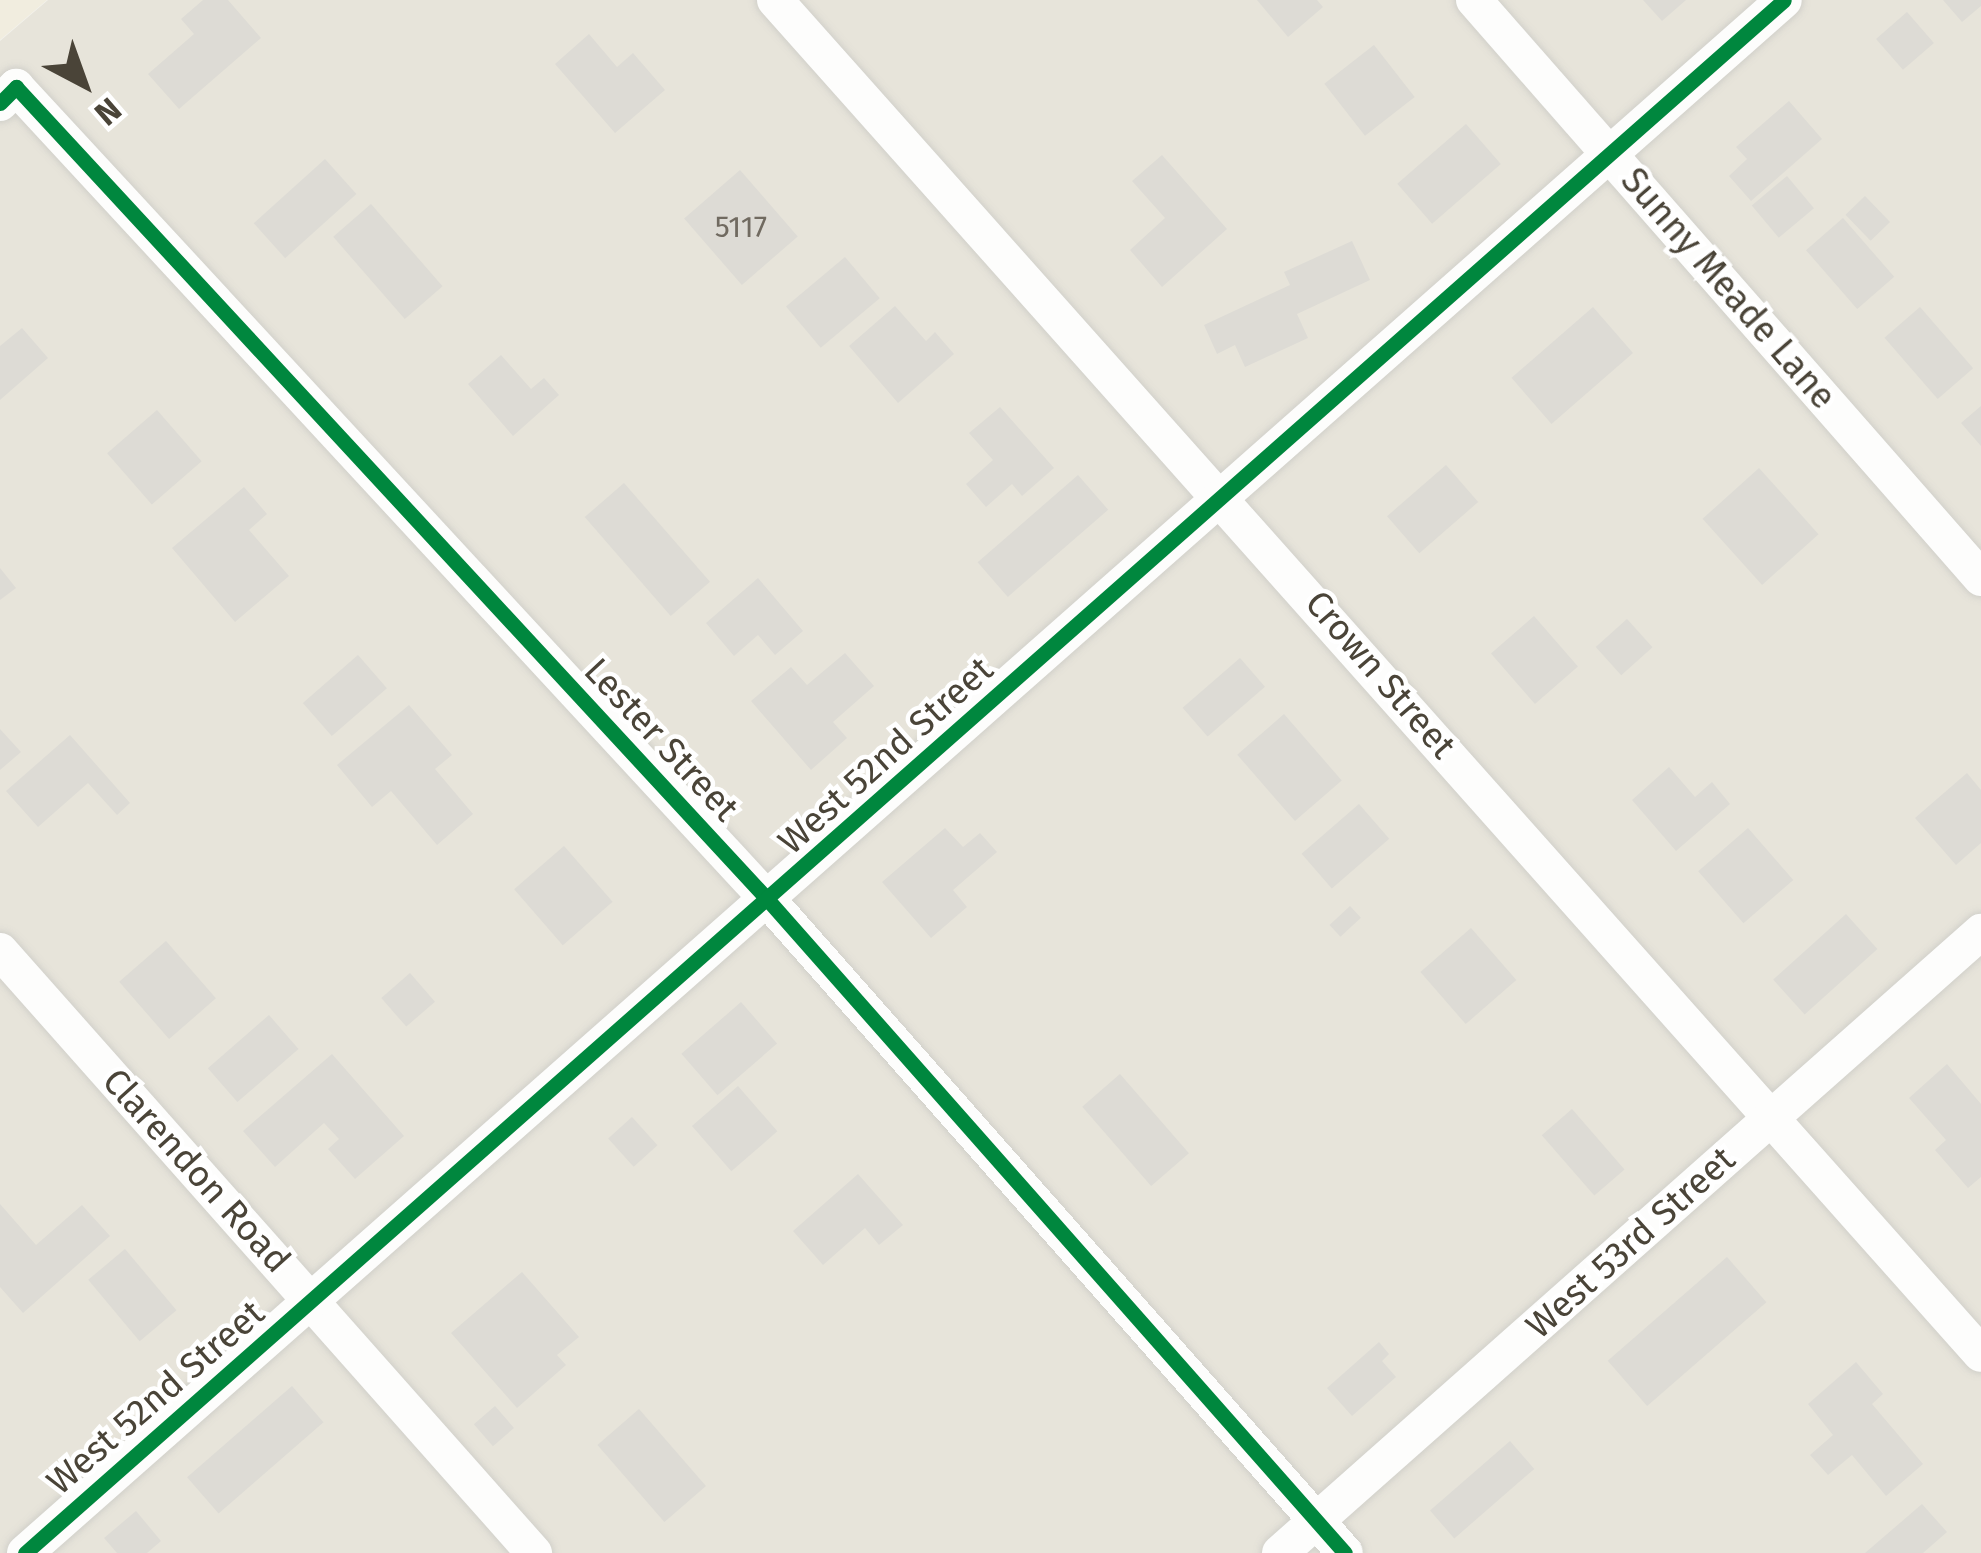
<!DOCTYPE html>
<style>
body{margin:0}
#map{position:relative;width:1981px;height:1553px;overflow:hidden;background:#f3f2ed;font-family:"Fira Sans",sans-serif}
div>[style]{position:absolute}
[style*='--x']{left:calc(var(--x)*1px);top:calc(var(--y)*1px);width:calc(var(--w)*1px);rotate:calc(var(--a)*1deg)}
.residential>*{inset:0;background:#e7e4da}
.education>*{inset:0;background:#f1eddf}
.building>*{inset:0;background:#dddbd5;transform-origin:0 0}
.roads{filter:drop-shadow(0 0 3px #d1d0ca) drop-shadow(0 0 3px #d1d0ca)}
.street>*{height:36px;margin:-18px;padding:0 18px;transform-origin:18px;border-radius:18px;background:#fdfdfc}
.cycleway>*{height:15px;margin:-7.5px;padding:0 7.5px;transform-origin:7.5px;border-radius:7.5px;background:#00873e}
span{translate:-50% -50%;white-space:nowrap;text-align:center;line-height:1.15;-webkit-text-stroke:9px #fff;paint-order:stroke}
.number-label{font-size:30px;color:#706a60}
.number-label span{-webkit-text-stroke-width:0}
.street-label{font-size:36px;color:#4a4438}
.north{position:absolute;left:24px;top:24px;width:120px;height:120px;-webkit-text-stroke:9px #fff;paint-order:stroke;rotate:139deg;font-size:33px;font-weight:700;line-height:48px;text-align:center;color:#4a4438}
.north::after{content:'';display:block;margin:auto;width:42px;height:54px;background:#4a4438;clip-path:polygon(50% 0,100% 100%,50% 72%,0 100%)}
</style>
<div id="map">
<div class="residential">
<div style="clip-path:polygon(48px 0,1981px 0,1981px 1553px,0 1553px,0 41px)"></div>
</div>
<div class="education">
<div style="clip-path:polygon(0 0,47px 0,0 40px)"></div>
</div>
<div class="building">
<div style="clip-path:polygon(203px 0,228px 0,261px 38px,179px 109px,148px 74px,194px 34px,181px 19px)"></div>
<div style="clip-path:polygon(1257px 0,1317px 0,1323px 7px,1288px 37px)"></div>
<div style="clip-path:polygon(1643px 0,1686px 0,1662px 21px)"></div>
<div style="clip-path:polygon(1943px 0,1981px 0,1981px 6px,1962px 22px)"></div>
<div style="left:1907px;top:12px;width:41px;height:41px;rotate:49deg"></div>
<div style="clip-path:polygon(589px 34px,617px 67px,633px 53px,665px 90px,615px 133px,555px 64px)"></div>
<div style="left:1374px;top:45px;width:66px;height:63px;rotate:52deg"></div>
<div style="clip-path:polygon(1789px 101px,1822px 139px,1751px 201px,1729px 176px,1747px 159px,1736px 147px)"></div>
<div style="left:1466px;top:124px;width:53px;height:91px;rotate:49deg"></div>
<div style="clip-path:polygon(1162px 155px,1227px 229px,1162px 287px,1130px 250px,1165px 218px,1132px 181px)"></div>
<div style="left:325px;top:159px;width:47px;height:96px;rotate:48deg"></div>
<div style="left:740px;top:170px;width:88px;height:74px;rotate:49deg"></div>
<div style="left:1787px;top:176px;width:42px;height:46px;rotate:50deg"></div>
<div style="left:1865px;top:196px;width:36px;height:27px;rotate:46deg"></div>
<div style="left:371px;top:204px;width:109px;height:50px;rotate:49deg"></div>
<div style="left:1843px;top:218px;width:78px;height:49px;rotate:49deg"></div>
<div style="clip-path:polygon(1352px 241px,1370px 280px,1297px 314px,1308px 338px,1245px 367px,1235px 345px,1217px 354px,1204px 325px,1290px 285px,1284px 272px)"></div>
<div style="left:845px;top:257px;width:54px;height:77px;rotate:50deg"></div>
<div style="clip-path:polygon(895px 306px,926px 341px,935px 332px,954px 354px,898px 403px,849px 346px)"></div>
<div style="left:1593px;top:307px;width:61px;height:108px;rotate:49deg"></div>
<div style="left:1920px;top:307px;width:81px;height:47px;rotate:49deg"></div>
<div style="clip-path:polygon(22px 328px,48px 358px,0 400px,0 346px)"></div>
<div style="clip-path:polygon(501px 355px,531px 389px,544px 378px,559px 395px,513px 436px,468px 384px)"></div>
<div style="clip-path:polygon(1981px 406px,1981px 446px,1961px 423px)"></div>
<div style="clip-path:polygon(1000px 407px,1054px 468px,1022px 496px,1012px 484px,986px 507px,966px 484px,993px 460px,969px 433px)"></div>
<div style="left:157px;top:410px;width:68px;height:66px;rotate:49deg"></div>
<div style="left:1446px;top:465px;width:49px;height:78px;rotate:49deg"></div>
<div style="left:1759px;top:468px;width:89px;height:76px;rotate:48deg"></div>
<div style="left:1078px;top:475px;width:46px;height:133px;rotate:49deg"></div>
<div style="left:624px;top:483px;width:131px;height:52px;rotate:49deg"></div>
<div style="clip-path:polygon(244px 487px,267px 514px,249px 530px,289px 576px,235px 622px,172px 548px)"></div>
<div style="clip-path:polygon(0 568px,16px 588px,0 600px)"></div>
<div style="clip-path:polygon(758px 578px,803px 631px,775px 655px,758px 635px,734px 656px,706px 623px)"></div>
<div style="left:1534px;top:616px;width:67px;height:57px;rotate:49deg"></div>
<div style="left:1627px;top:619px;width:38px;height:42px;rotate:48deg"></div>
<div style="clip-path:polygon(845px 653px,874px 686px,833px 722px,847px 738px,811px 770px,751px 701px,791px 667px,807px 685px)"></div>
<div style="left:358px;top:655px;width:44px;height:73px;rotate:49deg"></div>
<div style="left:1240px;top:658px;width:38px;height:76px;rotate:49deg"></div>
<div style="clip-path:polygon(409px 705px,452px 755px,435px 769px,473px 814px,437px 845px,391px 791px,372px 807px,337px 765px)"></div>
<div style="left:1284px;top:714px;width:88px;height:62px;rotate:49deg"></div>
<div style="clip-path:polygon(0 729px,21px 752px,0 770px)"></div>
<div style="clip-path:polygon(70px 735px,130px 803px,117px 815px,88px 783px,38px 827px,6px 791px)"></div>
<div style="clip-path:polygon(1669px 767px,1695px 797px,1712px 782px,1730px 804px,1676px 851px,1632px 800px)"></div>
<div style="clip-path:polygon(1967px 773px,1981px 790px,1981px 843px,1956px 865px,1915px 818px)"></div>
<div style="left:1359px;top:804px;width:46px;height:76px;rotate:49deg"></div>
<div style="clip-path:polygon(945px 828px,963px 847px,980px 833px,997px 852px,953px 890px,967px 907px,931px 938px,882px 882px)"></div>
<div style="left:1748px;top:828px;width:69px;height:66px;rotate:49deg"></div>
<div style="left:564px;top:846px;width:74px;height:66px;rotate:49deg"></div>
<div style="left:1350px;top:906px;width:16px;height:28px;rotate:47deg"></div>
<div style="left:1846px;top:914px;width:47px;height:98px;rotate:48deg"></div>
<div style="left:1471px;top:928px;width:69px;height:67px;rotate:49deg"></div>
<div style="left:166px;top:941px;width:76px;height:62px;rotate:49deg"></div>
<div style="left:410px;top:973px;width:38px;height:38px;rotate:49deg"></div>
<div style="left:741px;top:1002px;width:55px;height:79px;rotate:49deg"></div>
<div style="left:269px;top:1015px;width:45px;height:81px;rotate:49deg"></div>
<div style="clip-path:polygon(332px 1054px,404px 1136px,355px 1179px,328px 1149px,339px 1139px,324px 1123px,275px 1167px,243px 1131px)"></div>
<div style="clip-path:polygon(1947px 1064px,1981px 1104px,1981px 1177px,1968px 1188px,1935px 1150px,1946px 1140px,1909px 1098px)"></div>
<div style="left:1120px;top:1074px;width:105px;height:50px;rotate:49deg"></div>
<div style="left:738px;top:1086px;width:60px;height:61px;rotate:49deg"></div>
<div style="left:1572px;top:1109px;width:80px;height:40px;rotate:49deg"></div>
<div style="left:632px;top:1117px;width:38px;height:32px;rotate:48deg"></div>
<div style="clip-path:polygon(858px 1174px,903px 1225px,879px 1245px,865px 1228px,823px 1265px,793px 1231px)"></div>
<div style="clip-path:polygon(0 1204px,36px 1245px,82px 1205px,110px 1236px,23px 1313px,0 1287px)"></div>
<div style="left:125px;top:1249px;width:80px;height:48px;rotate:50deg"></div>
<div style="left:1727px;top:1257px;width:60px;height:158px;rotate:49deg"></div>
<div style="clip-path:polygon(522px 1272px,579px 1337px,557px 1355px,566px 1365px,517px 1408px,451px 1333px)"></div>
<div style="clip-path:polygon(1379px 1342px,1389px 1354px,1382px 1361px,1396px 1377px,1352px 1416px,1327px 1388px)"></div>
<div style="clip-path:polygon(1856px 1362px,1883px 1394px,1872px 1404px,1923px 1464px,1886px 1496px,1852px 1455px,1828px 1475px,1810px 1455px,1833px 1435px,1808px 1404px)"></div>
<div style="left:292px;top:1386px;width:48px;height:139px;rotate:49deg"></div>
<div style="left:495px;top:1406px;width:29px;height:28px;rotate:49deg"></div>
<div style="left:639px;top:1409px;width:102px;height:55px;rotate:49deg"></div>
<div style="left:1510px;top:1441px;width:37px;height:106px;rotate:49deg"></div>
<div style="clip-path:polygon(1922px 1504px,1947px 1532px,1923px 1553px,1865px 1553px)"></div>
<div style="clip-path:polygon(136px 1511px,161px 1541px,147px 1553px,117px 1553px,104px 1538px)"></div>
</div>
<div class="roads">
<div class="street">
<div style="--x:775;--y:0;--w:1813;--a:48.31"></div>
<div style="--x:1474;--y:0;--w:769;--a:48.74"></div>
<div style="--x:0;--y:103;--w:23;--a:-45"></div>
<div style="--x:16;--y:87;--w:1107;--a:47.23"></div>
<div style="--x:768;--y:900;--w:871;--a:48.54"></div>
<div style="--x:0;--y:951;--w:805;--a:48.43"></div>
<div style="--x:25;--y:1553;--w:2346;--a:-41.44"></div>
<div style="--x:1280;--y:1553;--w:937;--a:-41.54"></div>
</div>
</div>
<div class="cycleway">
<div style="--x:0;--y:103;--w:23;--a:-45"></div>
<div style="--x:16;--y:87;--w:1107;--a:47.23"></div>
<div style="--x:768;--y:900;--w:871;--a:48.54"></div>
<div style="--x:25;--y:1553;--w:2346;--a:-41.44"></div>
</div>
<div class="number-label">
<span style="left:741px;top:227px">5117</span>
</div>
<div class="street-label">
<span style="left:1728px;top:289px;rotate:49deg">Sunny Meade Lane</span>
<span style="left:1380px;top:675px;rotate:49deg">Crown Street</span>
<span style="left:661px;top:740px;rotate:47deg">Lester Street</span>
<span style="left:886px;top:756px;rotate:-42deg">West 52nd Street</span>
<span style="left:196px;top:1171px;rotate:48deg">Clarendon Road</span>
<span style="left:1631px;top:1243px;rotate:-42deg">West 53rd Street</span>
<span style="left:156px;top:1398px;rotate:-41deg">West 52nd Street</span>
</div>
<div class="north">N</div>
</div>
